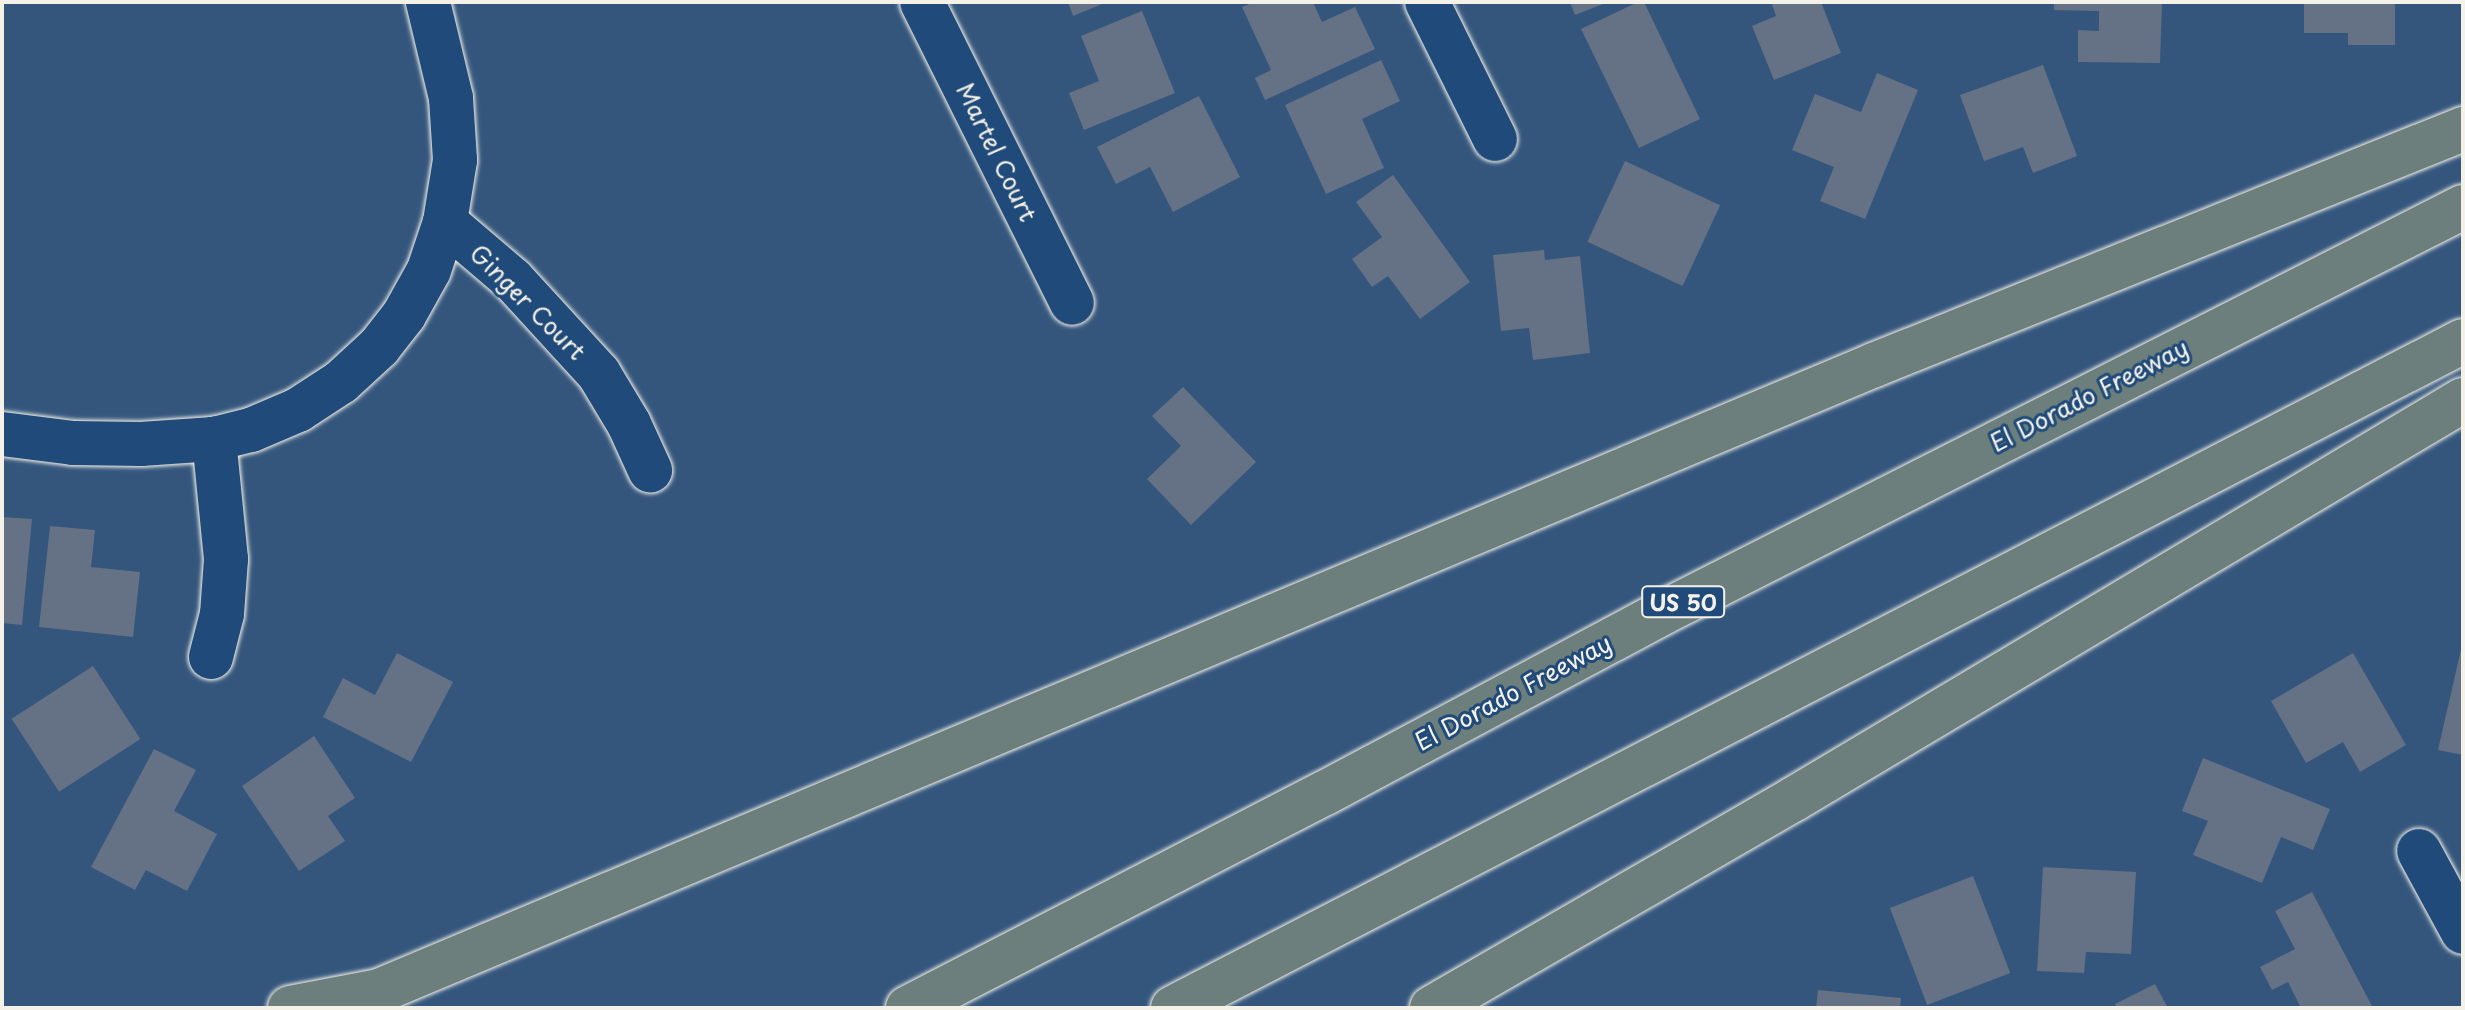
<!DOCTYPE html>
<style>
body{margin:0}
#map{position:relative;width:2465px;height:1010px;overflow:hidden;background:#34567d;font-family:"Playpen Sans",sans-serif}
div>[style]{position:absolute}
[style*='--x']{left:calc(var(--x)*1px);top:calc(var(--y)*1px);width:calc(var(--w)*1px);rotate:calc(var(--a)*1deg)}
.building>*{inset:0;background:#657185;transform-origin:0 0}
.roads{filter:drop-shadow(0 0 2px #f4f1e8) drop-shadow(0 0 2px #f4f1e8)}
.minor>*{height:44px;margin:-22px;padding:0 22px;transform-origin:22px;border-radius:22px;background:#1f4a7a}
.highway>*{height:44px;margin:-22px;padding:0 22px;transform-origin:22px;border-radius:22px;background:#6c7f7c}
span{translate:-50% -50%;white-space:nowrap;text-align:center;line-height:1.15;-webkit-text-stroke:6px #1f4a7a;paint-order:stroke}
.shield-label span{padding:2px 6px;background:#1f4a7a;border:2px solid;border-radius:6px;-webkit-text-stroke-width:0}
.shield-label{font-size:22px;color:#f4f1e8;font-weight:700}
.street-label{font-size:24px;color:#f4f1e8}
.frame{position:absolute;inset:0;border:4px solid #f4f1e8;pointer-events:none}
</style>
<div id="map">
<div class="building">
<div style="clip-path:polygon(1068px 2px,1107px 2px,1073px 16px)"></div>
<div style="clip-path:polygon(1254px 2px,1313px 2px,1322px 22px,1355px 7px,1375px 49px,1265px 100px,1255px 78px,1271px 70px,1242px 7px)"></div>
<div style="clip-path:polygon(1570px 2px,1608px 2px,1575px 15px)"></div>
<div style="clip-path:polygon(1638px 2px,1644px 2px,1700px 119px,1639px 148px,1581px 29px)"></div>
<div style="clip-path:polygon(1771px 2px,1821px 2px,1841px 53px,1774px 80px,1752px 26px,1776px 16px)"></div>
<div style="clip-path:polygon(2054px 2px,2162px 2px,2160px 63px,2078px 62px,2078px 30px,2099px 31px,2099px 11px,2054px 10px)"></div>
<div style="clip-path:polygon(2304px 2px,2395px 2px,2395px 45px,2348px 45px,2348px 33px,2304px 33px)"></div>
<div style="clip-path:polygon(1142px 11px,1175px 93px,1084px 130px,1069px 93px,1099px 81px,1081px 36px)"></div>
<div style="clip-path:polygon(1381px 60px,1400px 101px,1362px 119px,1384px 168px,1326px 194px,1285px 105px)"></div>
<div style="clip-path:polygon(2043px 65px,2077px 156px,2033px 173px,2023px 147px,1984px 161px,1960px 95px)"></div>
<div style="clip-path:polygon(1877px 73px,1918px 90px,1865px 219px,1820px 201px,1834px 167px,1792px 150px,1815px 94px,1861px 112px)"></div>
<div style="clip-path:polygon(1199px 96px,1240px 177px,1173px 212px,1150px 167px,1116px 184px,1097px 147px)"></div>
<div style="left:1625px;top:161px;width:105px;height:89px;rotate:25deg"></div>
<div style="clip-path:polygon(1393px 175px,1470px 282px,1420px 319px,1388px 276px,1372px 287px,1352px 259px,1382px 237px,1356px 202px)"></div>
<div style="clip-path:polygon(1544px 250px,1545px 260px,1580px 256px,1590px 353px,1533px 360px,1529px 328px,1501px 331px,1493px 255px)"></div>
<div style="clip-path:polygon(1183px 387px,1256px 462px,1191px 525px,1147px 479px,1181px 446px,1152px 416px)"></div>
<div style="clip-path:polygon(2px 517px,32px 519px,22px 625px,2px 623px)"></div>
<div style="clip-path:polygon(50px 526px,95px 530px,91px 567px,140px 572px,133px 637px,39px 627px)"></div>
<div style="clip-path:polygon(2462px 645px,2463px 645px,2463px 755px,2438px 750px)"></div>
<div style="clip-path:polygon(397px 653px,453px 682px,411px 762px,323px 717px,343px 678px,375px 695px)"></div>
<div style="clip-path:polygon(2353px 653px,2406px 745px,2360px 772px,2343px 742px,2306px 763px,2271px 701px)"></div>
<div style="left:93px;top:666px;width:87px;height:97px;rotate:57deg"></div>
<div style="clip-path:polygon(314px 736px,355px 798px,328px 816px,345px 841px,299px 871px,242px 786px)"></div>
<div style="clip-path:polygon(154px 749px,196px 770px,174px 811px,217px 834px,187px 891px,146px 870px,135px 890px,91px 867px)"></div>
<div style="clip-path:polygon(2203px 758px,2330px 809px,2313px 850px,2281px 837px,2262px 883px,2193px 855px,2208px 821px,2182px 811px)"></div>
<div style="clip-path:polygon(2043px 867px,2136px 872px,2131px 954px,2086px 952px,2084px 973px,2037px 971px)"></div>
<div style="left:1973px;top:876px;width:104px;height:89px;rotate:69deg"></div>
<div style="clip-path:polygon(2312px 892px,2373px 1008px,2301px 1008px,2288px 982px,2272px 990px,2260px 967px,2295px 949px,2275px 911px)"></div>
<div style="clip-path:polygon(2155px 984px,2168px 1008px,2117px 1008px,2115px 1004px)"></div>
<div style="clip-path:polygon(1818px 990px,1901px 998px,1900px 1008px,1816px 1008px)"></div>
</div>
<div class="roads">
<div class="minor">
<div style="--x:922;--y:2;--w:336;--a:63.5"></div>
<div style="--x:1427;--y:2;--w:153;--a:63.6"></div>
<div style="--x:445;--y:222;--w:89;--a:40.5"></div>
<div style="--x:513;--y:280;--w:127;--a:47.5"></div>
<div style="--x:599;--y:374;--w:58;--a:59"></div>
<div style="--x:629;--y:424;--w:51;--a:65.5"></div>
<div style="--x:2;--y:434;--w:72;--a:7.2"></div>
<div style="--x:73;--y:443;--w:68;--a:0.8"></div>
<div style="--x:141;--y:444;--w:73;--a:-3.9"></div>
<div style="--x:214;--y:439;--w:38;--a:-14"></div>
<div style="--x:251;--y:430;--w:51;--a:-23.1"></div>
<div style="--x:298;--y:410;--w:51;--a:-33.1"></div>
<div style="--x:341;--y:382;--w:52;--a:-42.6"></div>
<div style="--x:379;--y:347;--w:41;--a:-52"></div>
<div style="--x:404;--y:315;--w:51;--a:-60.9"></div>
<div style="--x:429;--y:270;--w:51;--a:-71.6"></div>
<div style="--x:445;--y:222;--w:63;--a:-80.8"></div>
<div style="--x:455;--y:160;--w:62;--a:-93.7"></div>
<div style="--x:451;--y:98;--w:99;--a:-103.5"></div>
<div style="--x:211;--y:657;--w:44;--a:-75.7"></div>
<div style="--x:222;--y:614;--w:55;--a:-85.8"></div>
<div style="--x:226;--y:559;--w:121;--a:-95.7"></div>
<div style="--x:2419;--y:851;--w:92;--a:61.5"></div>
</div>
<div class="highway">
<div style="--x:290;--y:1008;--w:91;--a:-10.8"></div>
<div style="--x:379;--y:991;--w:1621;--a:-22.72"></div>
<div style="--x:1874;--y:365;--w:635;--a:-21.83"></div>
<div style="--x:908;--y:1008;--w:469;--a:-27.3"></div>
<div style="--x:1325;--y:793;--w:384;--a:-28.1"></div>
<div style="--x:1664;--y:612;--w:896;--a:-26.88"></div>
<div style="--x:1173;--y:1008;--w:1452;--a:-27.34"></div>
<div style="--x:1432;--y:1008;--w:418;--a:-30"></div>
<div style="--x:1794;--y:799;--w:779;--a:-30.81"></div>
</div>
</div>
<div class="shield-label">
<span style="left:1683px;top:602px">US 50</span>
</div>
<div class="street-label">
<span style="left:997px;top:152px;rotate:64deg">Martel Court</span>
<span style="left:528px;top:302px;rotate:45deg">Ginger Court</span>
<span style="left:2089px;top:395px;rotate:-27deg">El Dorado Freeway</span>
<span style="left:1513px;top:692px;rotate:-28deg">El Dorado Freeway</span>
</div>
<div class="frame"></div>
</div>
